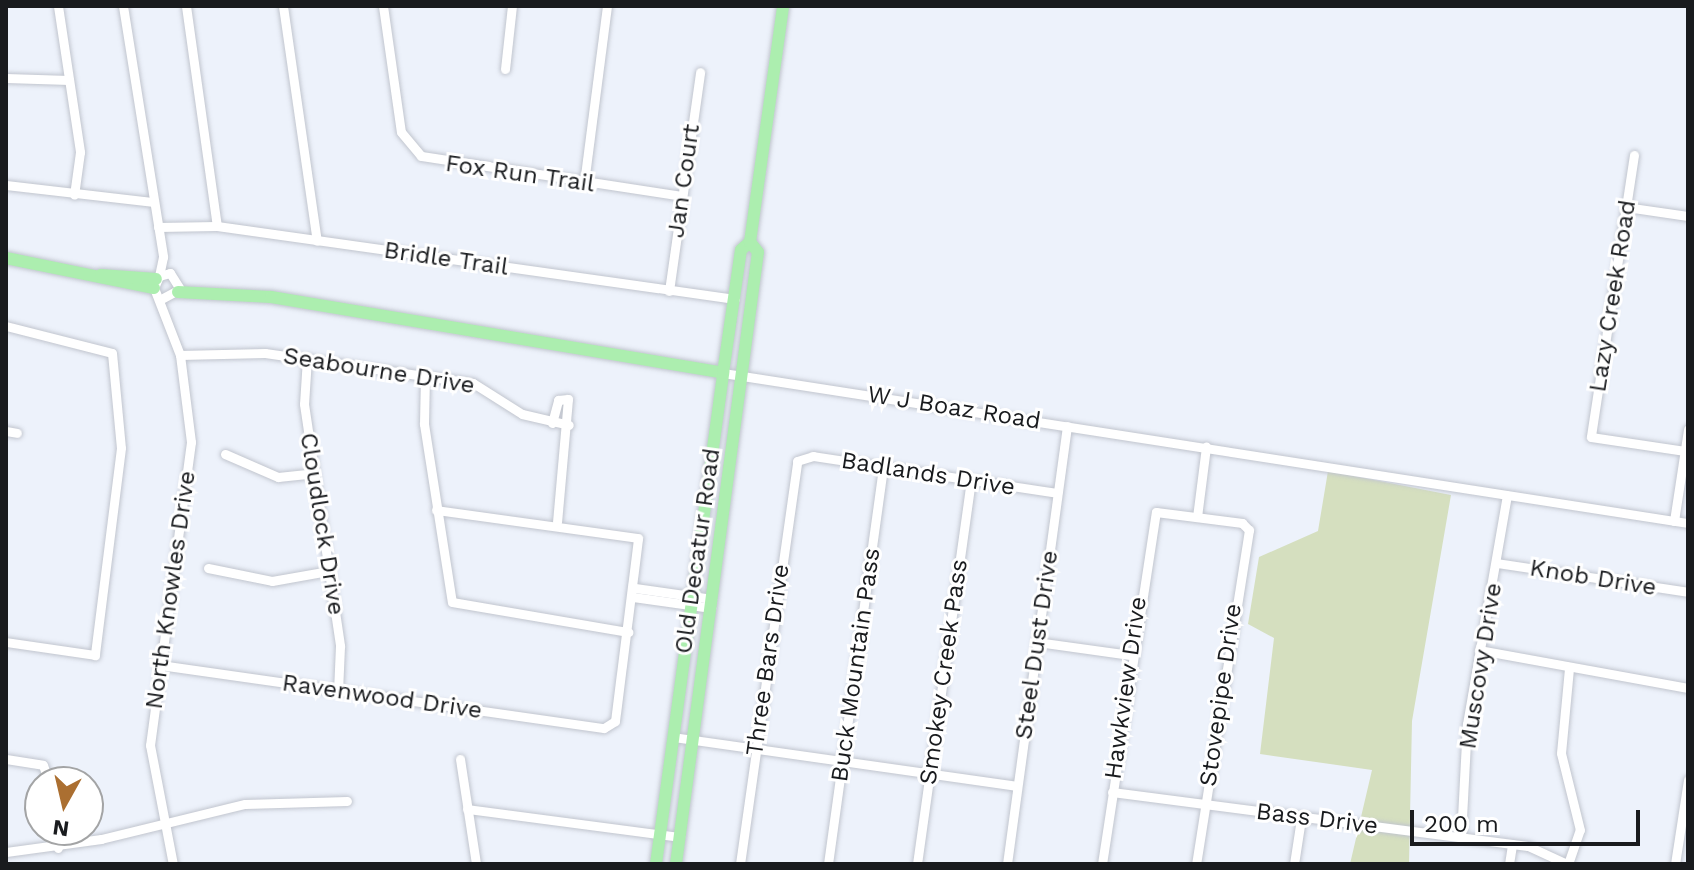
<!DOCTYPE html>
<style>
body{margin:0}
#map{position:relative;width:1694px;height:870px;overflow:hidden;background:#edf2fb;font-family:"Work Sans",sans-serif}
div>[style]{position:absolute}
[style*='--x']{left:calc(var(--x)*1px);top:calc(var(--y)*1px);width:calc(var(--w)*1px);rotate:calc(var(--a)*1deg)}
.green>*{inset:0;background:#d5dfbf}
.roads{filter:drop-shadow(0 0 2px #c1c5ce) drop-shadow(0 0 2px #c1c5ce)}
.minor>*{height:9px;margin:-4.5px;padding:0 4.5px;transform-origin:4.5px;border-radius:4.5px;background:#fff}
.major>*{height:12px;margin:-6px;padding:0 6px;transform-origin:6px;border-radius:6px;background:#aceeaf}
span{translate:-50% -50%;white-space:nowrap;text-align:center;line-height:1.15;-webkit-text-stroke:6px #fff;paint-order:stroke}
.street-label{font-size:24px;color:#191b1e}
.frame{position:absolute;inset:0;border:8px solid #191b1e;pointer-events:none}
.north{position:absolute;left:24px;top:766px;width:80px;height:80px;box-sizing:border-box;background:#fff;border:2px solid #a3a4a5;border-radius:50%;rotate:188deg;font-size:22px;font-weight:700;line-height:32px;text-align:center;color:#191b1e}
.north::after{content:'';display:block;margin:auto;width:28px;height:36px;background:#ab6f31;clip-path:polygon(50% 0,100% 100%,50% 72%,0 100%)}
.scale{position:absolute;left:1410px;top:810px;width:230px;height:36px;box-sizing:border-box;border:4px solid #191b1e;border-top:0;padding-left:10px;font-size:24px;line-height:28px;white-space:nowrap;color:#191b1e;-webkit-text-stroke:6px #fff;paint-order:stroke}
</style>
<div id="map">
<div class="green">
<div style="clip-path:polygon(1328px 471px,1451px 495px,1412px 721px,1409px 864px,1350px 864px,1372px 770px,1260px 754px,1274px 638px,1248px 624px,1259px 557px,1318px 531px)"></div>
</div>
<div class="roads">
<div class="minor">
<div style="--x:58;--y:6;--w:148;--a:81.4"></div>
<div style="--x:80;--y:152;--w:43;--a:97.9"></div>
<div style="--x:123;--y:6;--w:254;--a:80.9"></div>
<div style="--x:163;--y:257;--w:19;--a:102"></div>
<div style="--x:186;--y:6;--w:222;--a:82"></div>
<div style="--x:283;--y:6;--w:237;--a:81.8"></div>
<div style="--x:383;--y:6;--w:127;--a:81.9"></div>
<div style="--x:401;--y:132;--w:31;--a:50"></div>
<div style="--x:421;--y:156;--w:264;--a:8.7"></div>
<div style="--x:505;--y:69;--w:63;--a:-83.7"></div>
<div style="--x:6;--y:78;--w:63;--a:1.8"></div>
<div style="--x:1634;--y:155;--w:285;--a:98.7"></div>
<div style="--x:1591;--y:437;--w:95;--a:8.5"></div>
<div style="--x:584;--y:183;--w:178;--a:-82.6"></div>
<div style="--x:6;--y:185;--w:149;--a:6.6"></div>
<div style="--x:1626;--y:207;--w:63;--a:8.3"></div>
<div style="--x:158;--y:227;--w:59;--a:-1"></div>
<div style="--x:217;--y:226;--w:523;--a:8.02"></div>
<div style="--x:669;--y:291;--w:221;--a:-81.9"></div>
<div style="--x:163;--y:298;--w:19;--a:-28"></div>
<div style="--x:180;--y:289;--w:19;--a:-122"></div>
<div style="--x:170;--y:273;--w:11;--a:165"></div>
<div style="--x:159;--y:276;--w:13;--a:113"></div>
<div style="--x:154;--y:288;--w:72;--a:68.8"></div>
<div style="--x:180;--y:355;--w:88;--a:82.8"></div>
<div style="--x:191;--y:442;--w:306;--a:97.7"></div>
<div style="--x:150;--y:745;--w:121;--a:79.1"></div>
<div style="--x:6;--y:326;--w:109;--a:14.3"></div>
<div style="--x:112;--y:353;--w:95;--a:84.6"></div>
<div style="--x:121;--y:448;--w:209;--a:97.2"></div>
<div style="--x:95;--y:655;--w:90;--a:-171.7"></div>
<div style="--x:180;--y:355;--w:85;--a:-1.3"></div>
<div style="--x:265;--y:353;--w:210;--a:8.2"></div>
<div style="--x:473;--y:383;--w:58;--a:32.3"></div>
<div style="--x:522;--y:414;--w:48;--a:13.2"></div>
<div style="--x:307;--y:358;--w:46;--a:93.7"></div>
<div style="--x:304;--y:404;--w:245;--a:81.5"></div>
<div style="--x:340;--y:646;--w:45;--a:92.5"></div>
<div style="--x:723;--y:373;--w:977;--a:8.84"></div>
<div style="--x:425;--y:376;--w:48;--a:91.2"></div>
<div style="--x:424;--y:424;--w:180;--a:81.1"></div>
<div style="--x:452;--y:602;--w:179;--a:9.7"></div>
<div style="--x:552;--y:423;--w:24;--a:-75"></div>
<div style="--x:558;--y:400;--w:10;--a:-6"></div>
<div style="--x:568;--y:399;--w:123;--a:95.1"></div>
<div style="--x:6;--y:431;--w:11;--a:10"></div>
<div style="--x:225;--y:454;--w:58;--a:23.5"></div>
<div style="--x:278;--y:477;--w:36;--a:-6"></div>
<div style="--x:1197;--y:517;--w:71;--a:-82.7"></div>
<div style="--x:1674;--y:521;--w:93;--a:-81.3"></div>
<div style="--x:1497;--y:563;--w:193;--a:8.6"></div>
<div style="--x:208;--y:568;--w:65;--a:11.5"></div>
<div style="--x:272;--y:581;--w:58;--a:-10"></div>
<div style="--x:635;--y:588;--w:78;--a:8.1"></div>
<div style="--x:633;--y:597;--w:79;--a:8"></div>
<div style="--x:1037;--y:642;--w:95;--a:7.9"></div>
<div style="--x:1479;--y:650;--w:212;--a:10.3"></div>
<div style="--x:160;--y:665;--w:448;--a:8.1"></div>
<div style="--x:604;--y:728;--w:13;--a:-32"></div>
<div style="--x:615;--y:721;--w:184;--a:-82.8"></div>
<div style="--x:638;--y:538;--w:204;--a:-172.1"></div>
<div style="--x:673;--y:737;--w:347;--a:8.1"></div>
<div style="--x:6;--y:759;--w:37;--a:9"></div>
<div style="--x:43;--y:765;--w:18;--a:71"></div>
<div style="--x:460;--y:759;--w:106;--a:81.3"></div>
<div style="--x:1112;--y:792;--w:419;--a:7.4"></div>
<div style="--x:1528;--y:846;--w:43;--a:24.8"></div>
<div style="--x:467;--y:809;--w:215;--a:7.5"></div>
<div style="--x:56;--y:830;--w:18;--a:84"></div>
<div style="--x:1461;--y:837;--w:113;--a:-87"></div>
<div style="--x:1467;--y:724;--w:232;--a:-80.1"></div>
<div style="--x:6;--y:852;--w:96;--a:-7.8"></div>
<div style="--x:101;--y:839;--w:148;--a:-13.7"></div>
<div style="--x:245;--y:804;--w:102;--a:-1.7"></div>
<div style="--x:740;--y:864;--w:407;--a:-81.9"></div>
<div style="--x:797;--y:461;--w:17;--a:-17"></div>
<div style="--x:813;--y:456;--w:247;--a:8.6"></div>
<div style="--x:828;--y:864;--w:401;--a:-82.1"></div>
<div style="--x:917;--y:864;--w:388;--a:-82"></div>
<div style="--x:1007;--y:864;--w:442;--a:-82.2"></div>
<div style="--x:1102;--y:864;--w:356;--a:-81.3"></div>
<div style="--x:1156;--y:512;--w:87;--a:7.3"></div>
<div style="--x:1242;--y:523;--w:10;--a:45"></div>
<div style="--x:1249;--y:530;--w:338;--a:99"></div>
<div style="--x:1294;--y:864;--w:46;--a:-81.2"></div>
<div style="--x:1509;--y:864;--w:20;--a:-81"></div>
<div style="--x:1568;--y:864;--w:36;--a:-71"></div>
<div style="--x:1580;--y:830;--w:79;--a:-103.9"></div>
<div style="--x:1561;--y:753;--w:84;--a:-84.6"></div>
<div style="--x:1675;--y:864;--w:85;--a:-81.2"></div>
</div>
<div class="major">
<div style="--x:6;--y:258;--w:151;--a:11.5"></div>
<div style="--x:101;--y:275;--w:55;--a:4.2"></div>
<div style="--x:178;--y:292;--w:93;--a:3.1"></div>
<div style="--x:271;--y:297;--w:458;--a:9.5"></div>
<div style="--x:656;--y:864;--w:496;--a:-82.2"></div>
<div style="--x:723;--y:373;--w:124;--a:-81.7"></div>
<div style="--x:741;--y:250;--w:12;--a:-42"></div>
<div style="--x:750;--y:242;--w:238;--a:-82"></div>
<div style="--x:676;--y:864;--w:617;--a:-82.37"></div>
<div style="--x:758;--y:252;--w:13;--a:-129"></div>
</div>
</div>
<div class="street-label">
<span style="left:520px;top:174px;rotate:8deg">Fox Run Trail</span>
<span style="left:684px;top:181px;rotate:-82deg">Jan Court</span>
<span style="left:446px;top:259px;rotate:8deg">Bridle Trail</span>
<span style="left:1613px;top:296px;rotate:-81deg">Lazy Creek Road</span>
<span style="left:379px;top:371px;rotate:9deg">Seabourne Drive</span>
<span style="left:954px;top:408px;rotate:9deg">W J Boaz Road</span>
<span style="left:928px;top:474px;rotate:9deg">Badlands Drive</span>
<span style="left:322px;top:524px;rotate:81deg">Cloudlock Drive</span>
<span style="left:698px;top:551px;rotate:-82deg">Old Decatur Road</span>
<span style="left:1593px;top:578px;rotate:9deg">Knob Drive</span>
<span style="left:171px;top:590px;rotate:-82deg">North Knowles Drive</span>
<span style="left:1037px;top:645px;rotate:-82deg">Steel Dust Drive</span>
<span style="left:768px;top:660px;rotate:-82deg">Three Bars Drive</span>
<span style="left:856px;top:665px;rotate:-82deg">Buck Mountain Pass</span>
<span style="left:1481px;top:666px;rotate:-81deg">Muscovy Drive</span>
<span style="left:944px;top:672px;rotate:-82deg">Smokey Creek Pass</span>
<span style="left:1126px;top:688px;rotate:-82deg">Hawkview Drive</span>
<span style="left:1221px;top:695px;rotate:-82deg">Stovepipe Drive</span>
<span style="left:382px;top:697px;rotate:8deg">Ravenwood Drive</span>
<span style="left:1317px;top:819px;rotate:7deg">Bass Drive</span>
</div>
<div class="frame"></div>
<div class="north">N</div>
<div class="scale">200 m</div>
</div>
